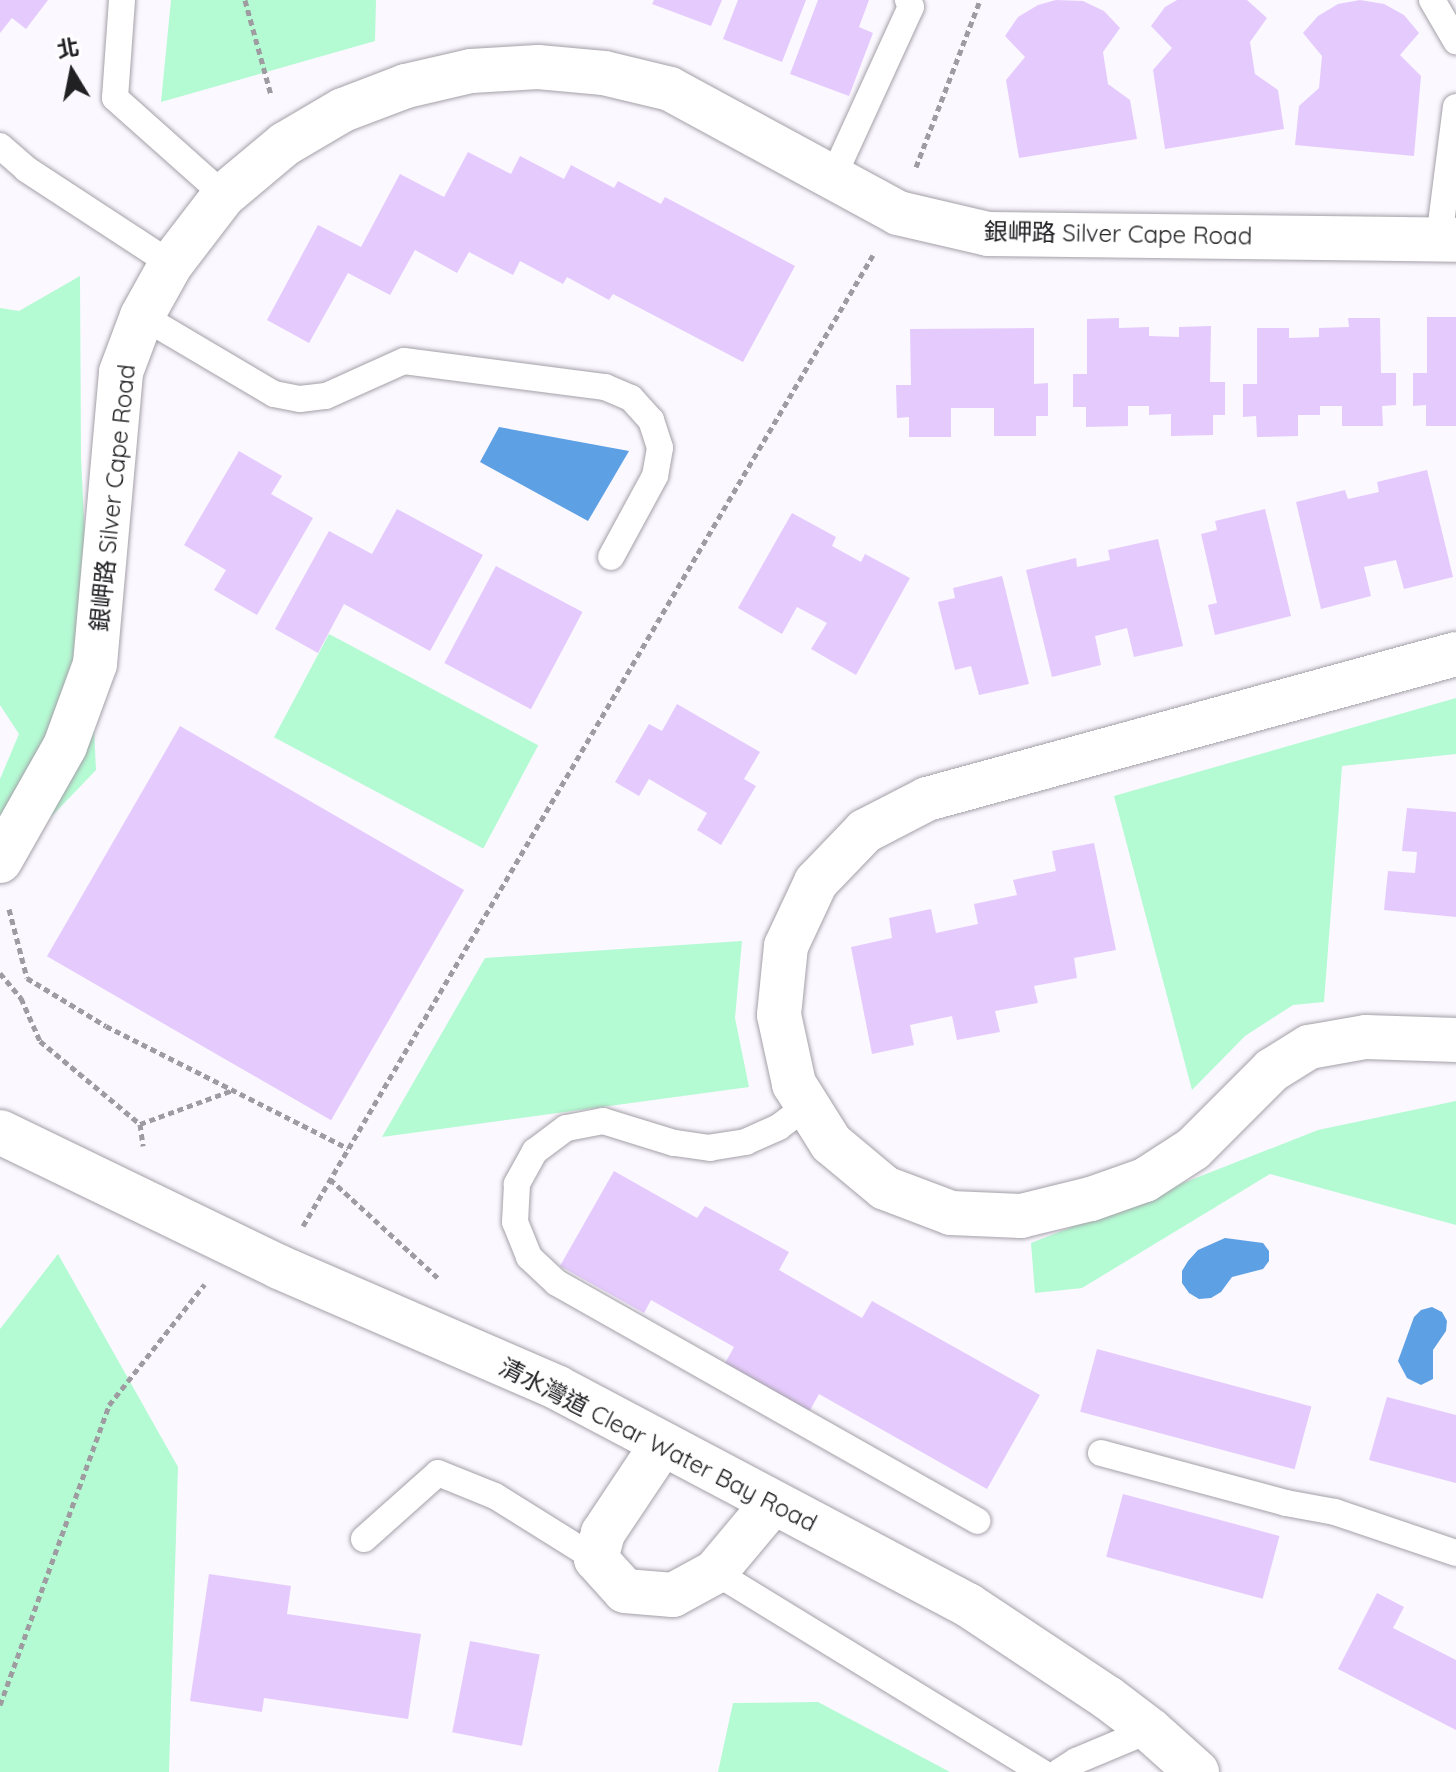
<!DOCTYPE html>
<meta charset="utf-8">
<style>
body{margin:0}
#map{position:relative;width:1456px;height:1772px;overflow:hidden;background:#fbf8ff;font-family:Quicksand,"Noto Sans TC",sans-serif}
div>[style]{position:absolute}
[style*='--x']{left:calc(var(--x)*1px);top:calc(var(--y)*1px);width:calc(var(--w)*1px);rotate:calc(var(--a)*1deg)}
.green>*{inset:0;background:#b4fad3;transform-origin:0 0}
.water>*{inset:0;background:#5da0e4}
.building>*{inset:0;background:#e5cbfd;transform-origin:0 0}
.path>*{height:5px;margin-top:-2.5px;transform-origin:0;background:repeating-linear-gradient(90deg,#9e9ca1 0 6px,transparent 0 10px)}
.roads{filter:drop-shadow(0 0 2px #a4a0a8) drop-shadow(0 0 2px #a4a0a8)}
.service>*{height:26px;margin:-13px;padding:0 13px;transform-origin:13px;border-radius:13px;background:#fff}
.minor>*{height:44px;margin:-22px;padding:0 22px;transform-origin:22px;border-radius:22px;background:#fff}
.secondary>*{height:44px;margin:-22px;padding:0 22px;transform-origin:22px;border-radius:22px;background:#fff}
span{translate:-50% -50%;white-space:nowrap;text-align:center;line-height:1.15;-webkit-text-stroke:6px #fff;paint-order:stroke}
.street-label{font-size:24px;color:#212023}
.north{position:absolute;left:32px;top:32px;width:80px;height:80px;-webkit-text-stroke:6px #fff;paint-order:stroke;rotate:350deg;font-size:22px;font-weight:700;line-height:32px;text-align:center;color:#212023}
.north::after{content:'';display:block;margin:auto;width:28px;height:36px;background:#212023;clip-path:polygon(50% 0,100% 100%,50% 72%,0 100%)}
</style>
<div id="map">
<div class="green">
<div style="clip-path:polygon(171px 0,376px 0,375px 41px,161px 102px)"></div>
<div style="clip-path:polygon(80px 276px,81px 457px,96px 770px,0 870px,0 779px,19px 734px,0 705px,0 308px,19px 311px)"></div>
<div style="left:329px;top:634px;width:237px;height:117px;rotate:28deg"></div>
<div style="clip-path:polygon(1456px 698px,1456px 754px,1342px 766px,1324px 1002px,1293px 1005px,1245px 1036px,1192px 1090px,1114px 796px)"></div>
<div style="clip-path:polygon(742px 941px,735px 1018px,749px 1087px,382px 1137px,485px 958px)"></div>
<div style="clip-path:polygon(1456px 1101px,1456px 1225px,1270px 1174px,1082px 1288px,1035px 1293px,1031px 1243px,1318px 1130px)"></div>
<div style="clip-path:polygon(58px 1254px,178px 1467px,169px 1772px,0 1772px,0 1329px)"></div>
<div style="clip-path:polygon(818px 1702px,950px 1772px,718px 1772px,733px 1703px)"></div>
</div>
<div class="water">
<div style="clip-path:polygon(499px 427px,629px 451px,588px 521px,480px 462px)"></div>
<div style="clip-path:polygon(1225px 1238px,1263px 1243px,1269px 1251px,1269px 1261px,1263px 1269px,1232px 1277px,1221px 1292px,1211px 1298px,1199px 1299px,1189px 1293px,1182px 1283px,1182px 1271px,1188px 1261px,1198px 1250px)"></div>
<div style="clip-path:polygon(1432px 1307px,1442px 1312px,1447px 1321px,1446px 1331px,1433px 1350px,1433px 1379px,1421px 1385px,1407px 1378px,1398px 1361px,1414px 1317px,1421px 1310px)"></div>
</div>
<div class="building">
<div style="clip-path:polygon(0 0,48px 0,26px 29px,12px 18px,0 33px)"></div>
<div style="clip-path:polygon(654px 0,722px 0,711px 26px,652px 4px)"></div>
<div style="clip-path:polygon(738px 0,806px 0,782px 62px,723px 39px)"></div>
<div style="clip-path:polygon(818px 0,869px 0,859px 27px,873px 33px,849px 96px,790px 74px)"></div>
<div style="clip-path:polygon(1056px 0,1083px 1px,1104px 11px,1120px 28px,1103px 52px,1108px 84px,1130px 100px,1137px 139px,1019px 158px,1006px 80px,1025px 57px,1005px 36px,1018px 17px,1038px 5px)"></div>
<div style="clip-path:polygon(1177px 0,1247px 0,1267px 18px,1250px 42px,1255px 74px,1278px 90px,1284px 129px,1165px 149px,1153px 70px,1172px 48px,1151px 26px,1165px 7px)"></div>
<div style="clip-path:polygon(1360px 0,1384px 4px,1404px 15px,1419px 33px,1400px 55px,1421px 76px,1414px 156px,1295px 145px,1299px 106px,1319px 88px,1322px 56px,1303px 33px,1318px 16px,1338px 4px)"></div>
<div style="clip-path:polygon(468px 152px,511px 174px,520px 156px,564px 179px,571px 165px,614px 188px,618px 181px,661px 204px,665px 197px,795px 266px,743px 362px,613px 294px,609px 300px,567px 277px,563px 284px,520px 261px,513px 275px,469px 252px,457px 273px,415px 250px,390px 295px,348px 273px,309px 343px,267px 320px,318px 225px,361px 247px,400px 174px,444px 197px)"></div>
<div style="clip-path:polygon(1427px 317px,1456px 317px,1456px 426px,1426px 426px,1426px 405px,1413px 406px,1413px 373px,1427px 373px)"></div>
<div style="clip-path:polygon(1119px 318px,1119px 328px,1149px 327px,1149px 336px,1179px 337px,1179px 327px,1211px 326px,1210px 382px,1225px 382px,1225px 415px,1213px 415px,1213px 435px,1171px 436px,1171px 414px,1149px 415px,1149px 406px,1128px 406px,1128px 426px,1086px 427px,1086px 407px,1073px 407px,1073px 374px,1087px 374px,1087px 319px)"></div>
<div style="clip-path:polygon(1348px 318px,1380px 318px,1381px 373px,1396px 373px,1396px 405px,1382px 406px,1383px 426px,1342px 426px,1342px 406px,1320px 406px,1320px 415px,1298px 415px,1298px 436px,1257px 437px,1256px 416px,1243px 417px,1243px 384px,1257px 384px,1257px 328px,1289px 328px,1289px 338px,1319px 337px,1319px 328px,1349px 327px)"></div>
<div style="clip-path:polygon(1034px 328px,1034px 384px,1048px 383px,1048px 416px,1036px 416px,1036px 436px,994px 436px,994px 408px,951px 408px,951px 437px,909px 437px,909px 417px,897px 418px,896px 385px,911px 385px,910px 329px)"></div>
<div style="clip-path:polygon(239px 451px,282px 476px,271px 494px,313px 518px,257px 615px,214px 590px,226px 570px,184px 545px)"></div>
<div style="clip-path:polygon(1427px 470px,1453px 577px,1404px 589px,1396px 560px,1364px 567px,1371px 596px,1321px 609px,1296px 502px,1345px 490px,1348px 499px,1379px 492px,1377px 482px)"></div>
<div style="clip-path:polygon(397px 509px,483px 555px,430px 651px,344px 604px,318px 653px,275px 629px,329px 531px,372px 554px)"></div>
<div style="clip-path:polygon(1265px 509px,1291px 616px,1215px 635px,1208px 605px,1217px 603px,1201px 534px,1217px 530px,1215px 521px)"></div>
<div style="clip-path:polygon(792px 513px,836px 537px,832px 546px,861px 562px,865px 554px,910px 578px,856px 675px,811px 649px,827px 623px,797px 607px,782px 634px,738px 608px)"></div>
<div style="clip-path:polygon(1158px 539px,1183px 646px,1134px 657px,1127px 628px,1095px 636px,1101px 665px,1052px 677px,1026px 570px,1076px 558px,1077px 567px,1110px 560px,1108px 550px)"></div>
<div style="left:496px;top:566px;width:98px;height:110px;rotate:28deg"></div>
<div style="clip-path:polygon(1002px 576px,1029px 684px,979px 695px,971px 666px,955px 670px,938px 602px,955px 598px,953px 588px)"></div>
<div style="clip-path:polygon(677px 704px,760px 752px,744px 779px,756px 786px,721px 845px,697px 830px,707px 813px,649px 779px,639px 796px,615px 782px,649px 724px,662px 731px)"></div>
<div style="left:180px;top:726px;width:328px;height:266px;rotate:30deg"></div>
<div style="clip-path:polygon(1407px 808px,1456px 812px,1456px 917px,1384px 910px,1388px 871px,1415px 873px,1417px 852px,1402px 851px)"></div>
<div style="clip-path:polygon(1094px 843px,1116px 950px,1074px 958px,1077px 978px,1034px 986px,1038px 1003px,995px 1011px,1000px 1032px,957px 1040px,952px 1016px,910px 1025px,914px 1045px,872px 1054px,851px 947px,892px 938px,889px 918px,931px 909px,936px 933px,978px 924px,974px 904px,1017px 895px,1013px 880px,1056px 871px,1052px 851px)"></div>
<div style="clip-path:polygon(614px 1171px,697px 1218px,705px 1206px,789px 1252px,779px 1270px,862px 1318px,872px 1301px,1040px 1395px,987px 1489px,819px 1394px,809px 1412px,724px 1365px,734px 1347px,651px 1300px,644px 1313px,560px 1266px)"></div>
<div style="left:1097px;top:1349px;width:222px;height:65px;rotate:15deg"></div>
<div style="clip-path:polygon(1387px 1397px,1456px 1415px,1456px 1483px,1369px 1460px)"></div>
<div style="left:1123px;top:1494px;width:162px;height:65px;rotate:15deg"></div>
<div style="clip-path:polygon(209px 1574px,291px 1586px,287px 1614px,421px 1634px,408px 1719px,264px 1698px,262px 1712px,190px 1701px)"></div>
<div style="clip-path:polygon(1377px 1593px,1404px 1607px,1393px 1628px,1456px 1660px,1456px 1730px,1338px 1669px)"></div>
<div style="left:470px;top:1641px;width:71px;height:93px;rotate:11deg"></div>
</div>
<div class="path">
<div style="--x:245;--y:0;--w:98;--a:74.7"></div>
<div style="--x:916;--y:167;--w:179;--a:-69"></div>
<div style="--x:9;--y:909;--w:71;--a:75.4"></div>
<div style="--x:27;--y:978;--w:92;--a:31.3"></div>
<div style="--x:106;--y:1026;--w:271;--a:26.8"></div>
<div style="--x:0;--y:973;--w:33;--a:50"></div>
<div style="--x:21;--y:998;--w:47;--a:66.2"></div>
<div style="--x:40;--y:1041;--w:130;--a:39.7"></div>
<div style="--x:140;--y:1124;--w:22;--a:82"></div>
<div style="--x:140;--y:1124;--w:99;--a:-20.1"></div>
<div style="--x:330;--y:1179;--w:148;--a:42.5"></div>
<div style="--x:303;--y:1226;--w:1126;--a:-59.59"></div>
<div style="--x:0;--y:1705;--w:319;--a:-70"></div>
<div style="--x:109;--y:1405;--w:154;--a:-51.6"></div>
</div>
<div class="roads">
<div class="service">
<div style="--x:122;--y:0;--w:98;--a:94.1"></div>
<div style="--x:115;--y:98;--w:146;--a:41.7"></div>
<div style="--x:1432;--y:0;--w:48;--a:59.7"></div>
<div style="--x:0;--y:146;--w:35;--a:41"></div>
<div style="--x:26;--y:169;--w:173;--a:33.2"></div>
<div style="--x:833;--y:177;--w:187;--a:-65.4"></div>
<div style="--x:911;--y:7;--w:8;--a:-113"></div>
<div style="--x:1439;--y:239;--w:133;--a:-82.7"></div>
<div style="--x:142;--y:316;--w:153;--a:30.6"></div>
<div style="--x:274;--y:394;--w:26;--a:11"></div>
<div style="--x:300;--y:399;--w:26;--a:-7"></div>
<div style="--x:326;--y:396;--w:85;--a:-24.2"></div>
<div style="--x:404;--y:361;--w:203;--a:7.4"></div>
<div style="--x:605;--y:387;--w:28;--a:23"></div>
<div style="--x:631;--y:398;--w:30;--a:48"></div>
<div style="--x:651;--y:420;--w:29;--a:72"></div>
<div style="--x:660;--y:448;--w:28;--a:100"></div>
<div style="--x:655;--y:476;--w:92;--a:118.5"></div>
<div style="--x:808;--y:1105;--w:36;--a:143"></div>
<div style="--x:779;--y:1127;--w:36;--a:156"></div>
<div style="--x:746;--y:1142;--w:36;--a:171"></div>
<div style="--x:710;--y:1148;--w:36;--a:-172"></div>
<div style="--x:674;--y:1143;--w:74;--a:-162.8"></div>
<div style="--x:603;--y:1121;--w:38;--a:169"></div>
<div style="--x:566;--y:1128;--w:39;--a:143"></div>
<div style="--x:535;--y:1151;--w:38;--a:119"></div>
<div style="--x:517;--y:1184;--w:38;--a:93"></div>
<div style="--x:515;--y:1222;--w:38;--a:68"></div>
<div style="--x:529;--y:1257;--w:38;--a:43"></div>
<div style="--x:557;--y:1283;--w:483;--a:29.5"></div>
<div style="--x:1101;--y:1453;--w:192;--a:15.1"></div>
<div style="--x:1286;--y:1503;--w:50;--a:10.4"></div>
<div style="--x:1335;--y:1512;--w:128;--a:18.7"></div>
<div style="--x:364;--y:1539;--w:99;--a:-41.7"></div>
<div style="--x:438;--y:1473;--w:61;--a:22"></div>
<div style="--x:495;--y:1496;--w:119;--a:32"></div>
<div style="--x:715;--y:1572;--w:383;--a:31.5"></div>
<div style="--x:1059;--y:1772;--w:20;--a:-33"></div>
<div style="--x:1076;--y:1761;--w:80;--a:-22.7"></div>
</div>
<div class="minor">
<div style="--x:1456;--y:654;--w:549;--a:164.67"></div>
<div style="--x:927;--y:799;--w:70;--a:152.7"></div>
<div style="--x:865;--y:831;--w:71;--a:133.9"></div>
<div style="--x:816;--y:882;--w:71;--a:115.1"></div>
<div style="--x:786;--y:946;--w:69;--a:95.8"></div>
<div style="--x:779;--y:1015;--w:71;--a:77.7"></div>
<div style="--x:794;--y:1084;--w:70;--a:57.9"></div>
<div style="--x:831;--y:1143;--w:70;--a:39.8"></div>
<div style="--x:885;--y:1188;--w:71;--a:20.7"></div>
<div style="--x:951;--y:1213;--w:70;--a:2.5"></div>
<div style="--x:1021;--y:1216;--w:72;--a:-13.7"></div>
<div style="--x:1091;--y:1199;--w:57;--a:-19.4"></div>
<div style="--x:1145;--y:1180;--w:57;--a:-32.9"></div>
<div style="--x:1193;--y:1149;--w:112;--a:-45"></div>
<div style="--x:1272;--y:1070;--w:44;--a:-31.9"></div>
<div style="--x:1309;--y:1047;--w:58;--a:-10"></div>
<div style="--x:1366;--y:1037;--w:90;--a:1.9"></div>
<div style="--x:0;--y:861;--w:132;--a:-60.5"></div>
<div style="--x:65;--y:746;--w:87;--a:-69.9"></div>
<div style="--x:95;--y:664;--w:293;--a:-84.9"></div>
<div style="--x:121;--y:372;--w:60;--a:-69.4"></div>
<div style="--x:142;--y:316;--w:60;--a:-60.9"></div>
<div style="--x:171;--y:264;--w:87;--a:-52.5"></div>
<div style="--x:224;--y:195;--w:80;--a:-39.9"></div>
<div style="--x:285;--y:144;--w:67;--a:-30.4"></div>
<div style="--x:343;--y:110;--w:67;--a:-20.9"></div>
<div style="--x:406;--y:86;--w:67;--a:-13"></div>
<div style="--x:471;--y:71;--w:67;--a:-3.4"></div>
<div style="--x:538;--y:67;--w:66;--a:5.2"></div>
<div style="--x:604;--y:73;--w:68;--a:13.6"></div>
<div style="--x:670;--y:89;--w:260;--a:28.5"></div>
<div style="--x:898;--y:213;--w:92;--a:13.1"></div>
<div style="--x:988;--y:234;--w:468;--a:0.7"></div>
<div style="--x:661;--y:1446;--w:105;--a:123.7"></div>
<div style="--x:603;--y:1533;--w:27;--a:105"></div>
<div style="--x:596;--y:1559;--w:43;--a:47.8"></div>
<div style="--x:625;--y:1591;--w:48;--a:4.8"></div>
<div style="--x:673;--y:1595;--w:48;--a:-28.7"></div>
<div style="--x:715;--y:1572;--w:90;--a:-50"></div>
</div>
<div class="secondary">
<div style="--x:0;--y:1132;--w:310;--a:25.8"></div>
<div style="--x:279;--y:1267;--w:304;--a:23.4"></div>
<div style="--x:558;--y:1388;--w:464;--a:27.9"></div>
<div style="--x:968;--y:1605;--w:168;--a:33.6"></div>
<div style="--x:1108;--y:1698;--w:53;--a:37.3"></div>
<div style="--x:1150;--y:1730;--w:63;--a:41.8"></div>
</div>
</div>
<div class="street-label">
<span style="left:1118px;top:234px;rotate:1deg">銀岬路 Silver Cape Road</span>
<span style="left:113px;top:498px;rotate:-84deg">銀岬路 Silver Cape Road</span>
<span style="left:658px;top:1445px;rotate:27deg">清水灣道 Clear Water Bay Road</span>
</div>
<div class="north">北</div>
</div>
